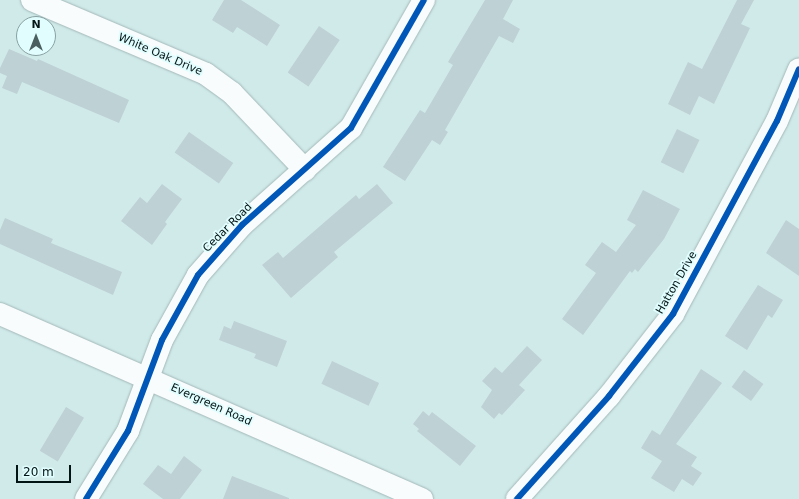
<!DOCTYPE html>
<style>
body{margin:0}
#map{position:relative;width:799px;height:499px;overflow:hidden;background:#d0eaea;font-family:"DejaVu Sans",sans-serif}
div>[style]{position:absolute}
[style*='--x']{left:calc(var(--x)*1px);top:calc(var(--y)*1px);width:calc(var(--w)*1px);rotate:calc(var(--a)*1deg)}
.building>*{inset:0;background:#bed1d4;transform-origin:0 0}
.roads{filter:drop-shadow(0 0 1px #a4b8b8) drop-shadow(0 0 1px #a4b8b8)}
.minor>*{height:22px;margin:-11px;padding:0 11px;transform-origin:11px;border-radius:11px;background:#f8fcfc}
.cycleway>*{height:6px;margin:-3px;padding:0 3px;transform-origin:3px;border-radius:3px;background:#0057b8}
span{translate:-50% -50%;white-space:nowrap;text-align:center;line-height:1.15;-webkit-text-stroke:3.5px #e1fdfe;paint-order:stroke}
.street-label{font-size:11px;color:#031415}
.north{position:absolute;left:16px;top:16px;width:40px;height:40px;box-sizing:border-box;background:#e1fdfe;border:1px solid #88a0a1;border-radius:50%;rotate:0deg;font-size:11px;font-weight:700;line-height:16px;text-align:center;color:#031415}
.north::after{content:'';display:block;margin:auto;width:14px;height:18px;background:#4b5f60;clip-path:polygon(50% 0,100% 100%,50% 72%,0 100%)}
.scale{position:absolute;left:16px;top:465px;width:55px;height:18px;box-sizing:border-box;border:2px solid #031415;border-top:0;padding-left:5px;font-size:12px;line-height:14px;white-space:nowrap;color:#031415;-webkit-text-stroke:3px #e1fdfe;paint-order:stroke}
</style>
<div id="map">
<div class="building">
<div style="clip-path:polygon(224px 0,241px 0,280px 25px,267px 46px,237px 27px,233px 33px,212px 20px)"></div>
<div style="clip-path:polygon(485px 0,513px 0,503px 19px,520px 29px,513px 43px,499px 36px,445px 130px,448px 132px,440px 145px,432px 140px,405px 181px,383px 167px,420px 110px,425px 113px,453px 65px,448px 62px)"></div>
<div style="clip-path:polygon(737px 0,754px 0,741px 24px,750px 28px,714px 104px,699px 96px,690px 115px,668px 104px,688px 62px,702px 69px)"></div>
<div style="left:319px;top:26px;width:25px;height:56px;rotate:34deg"></div>
<div style="clip-path:polygon(9px 49px,37px 61px,38px 59px,129px 100px,119px 123px,22px 82px,17px 94px,2px 88px,7px 76px,0 73px,0 68px)"></div>
<div style="left:677px;top:129px;width:25px;height:37px;rotate:26deg"></div>
<div style="left:189px;top:132px;width:54px;height:25px;rotate:35deg"></div>
<div style="clip-path:polygon(162px 184px,182px 199px,165px 222px,167px 224px,152px 245px,121px 221px,140px 197px,147px 203px)"></div>
<div style="clip-path:polygon(377px 184px,393px 203px,334px 252px,338px 257px,291px 298px,262px 265px,278px 252px,283px 258px,356px 195px,359px 199px)"></div>
<div style="clip-path:polygon(643px 190px,680px 209px,664px 239px,638px 272px,635px 269px,632px 273px,630px 271px,583px 335px,562px 319px,596px 273px,585px 265px,602px 242px,616px 252px,636px 225px,627px 220px)"></div>
<div style="clip-path:polygon(5px 218px,53px 239px,51px 243px,122px 272px,113px 295px,0 244px,0 230px)"></div>
<div style="clip-path:polygon(786px 220px,799px 229px,799px 276px,766px 253px)"></div>
<div style="clip-path:polygon(758px 285px,783px 300px,772px 318px,768px 315px,747px 350px,725px 336px)"></div>
<div style="clip-path:polygon(234px 321px,287px 341px,277px 367px,254px 358px,256px 354px,219px 340px,224px 326px,231px 329px)"></div>
<div style="clip-path:polygon(527px 346px,542px 360px,519px 385px,525px 390px,502px 415px,499px 413px,494px 419px,481px 407px,492px 390px,482px 381px,495px 367px,502px 373px)"></div>
<div style="left:332px;top:361px;width:52px;height:25px;rotate:25deg"></div>
<div style="clip-path:polygon(701px 369px,722px 383px,676px 444px,697px 457px,691px 466px,702px 473px,693px 486px,682px 479px,674px 492px,651px 478px,662px 461px,641px 448px,652px 430px,660px 435px)"></div>
<div style="left:744px;top:370px;width:24px;height:21px;rotate:36deg"></div>
<div style="left:66px;top:407px;width:21px;height:51px;rotate:31deg"></div>
<div style="clip-path:polygon(423px 411px,429px 416px,432px 412px,476px 446px,460px 466px,417px 431px,419px 429px,413px 424px)"></div>
<div style="clip-path:polygon(184px 456px,202px 470px,180px 499px,163px 499px,143px 484px,158px 465px,171px 474px)"></div>
<div style="clip-path:polygon(232px 476px,289px 498px,289px 499px,223px 499px)"></div>
</div>
<div class="roads">
<div class="minor">
<div style="--x:32;--y:0;--w:189;--a:23"></div>
<div style="--x:206;--y:74;--w:32;--a:36"></div>
<div style="--x:232;--y:93;--w:106;--a:46.5"></div>
<div style="--x:0;--y:314;--w:461;--a:23.7"></div>
<div style="--x:86;--y:499;--w:80;--a:-58.3"></div>
<div style="--x:128;--y:431;--w:97;--a:-69.5"></div>
<div style="--x:162;--y:340;--w:74;--a:-61"></div>
<div style="--x:198;--y:275;--w:67;--a:-48.7"></div>
<div style="--x:242;--y:225;--w:146;--a:-41.7"></div>
<div style="--x:351;--y:128;--w:147;--a:-60.3"></div>
<div style="--x:517;--y:499;--w:138;--a:-48.2"></div>
<div style="--x:609;--y:396;--w:104;--a:-52"></div>
<div style="--x:673;--y:314;--w:219;--a:-61.7"></div>
<div style="--x:777;--y:121;--w:56;--a:-67.1"></div>
</div>
</div>
<div class="cycleway">
<div style="--x:86;--y:499;--w:80;--a:-58.3"></div>
<div style="--x:128;--y:431;--w:97;--a:-69.5"></div>
<div style="--x:162;--y:340;--w:74;--a:-61"></div>
<div style="--x:198;--y:275;--w:67;--a:-48.7"></div>
<div style="--x:242;--y:225;--w:146;--a:-41.7"></div>
<div style="--x:351;--y:128;--w:147;--a:-60.3"></div>
<div style="--x:517;--y:499;--w:138;--a:-48.2"></div>
<div style="--x:609;--y:396;--w:104;--a:-52"></div>
<div style="--x:673;--y:314;--w:219;--a:-61.7"></div>
<div style="--x:777;--y:121;--w:56;--a:-67.1"></div>
</div>
<div class="street-label">
<span style="left:160px;top:55px;rotate:23deg">White Oak Drive</span>
<span style="left:228px;top:228px;rotate:-45deg">Cedar Road</span>
<span style="left:677px;top:283px;rotate:-60deg">Hatton Drive</span>
<span style="left:211px;top:405px;rotate:24deg">Evergreen Road</span>
</div>
<div class="north">N</div>
<div class="scale">20 m</div>
</div>
